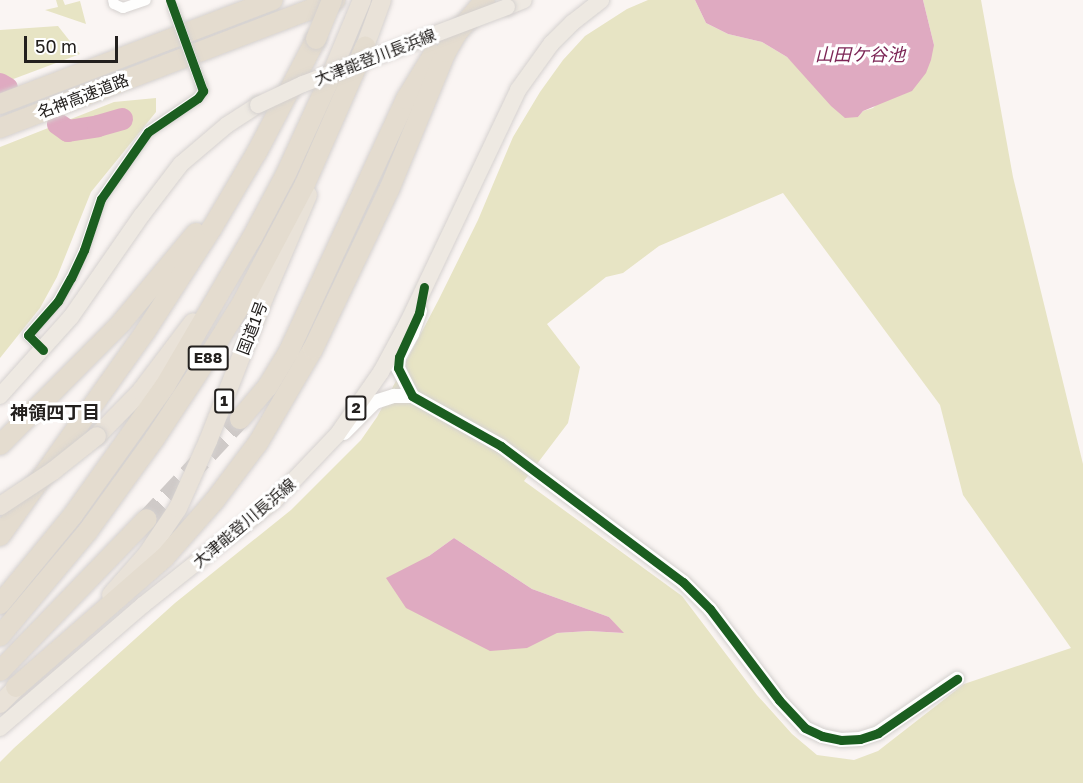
<!DOCTYPE html>
<meta charset="utf-8">
<style>
body{margin:0}
#map{position:relative;width:1083px;height:783px;overflow:hidden;background:#faf5f3;font-family:"Golos Text","Noto Sans JP",sans-serif}
div>[style]{position:absolute}
[style*='--x']{left:calc(var(--x)*1px);top:calc(var(--y)*1px);width:calc(var(--w)*1px);rotate:calc(var(--a)*1deg)}
.green>*{inset:0;background:#e7e4c4}
.water>*{inset:0;background:#dfaac1}
.river>*{height:22px;margin:-11px;padding:0 11px;transform-origin:11px;border-radius:11px;background:#dfaac1}
.motorway-tunnel>*{height:20px;margin-top:-10px;transform-origin:0;background:repeating-linear-gradient(90deg,#cfcac8 0 20px,transparent 0 30px)}
.roads{filter:drop-shadow(0 0 2px #d5d1cf) drop-shadow(0 0 2px #d5d1cf)}
.minor>*{height:10px;margin:-5px;padding:0 5px;transform-origin:5px;border-radius:5px;background:#fefefd}
.tertiary>*{height:14px;margin:-7px;padding:0 7px;transform-origin:7px;border-radius:7px;background:#fefefd}
.primary>*{height:16px;margin:-8px;padding:0 8px;transform-origin:8px;border-radius:8px;background:#eee9e2}
.trunk>*{height:18px;margin:-9px;padding:0 9px;transform-origin:9px;border-radius:9px;background:#e9e2d8}
.motorway>*{height:20px;margin:-10px;padding:0 10px;transform-origin:10px;border-radius:10px;background:#e4dccf}
.bridges{filter:drop-shadow(0 0 2px #d5d1cf) drop-shadow(0 0 2px #d5d1cf)}
.minor-bridge>*{height:10px;margin:-5px;padding:0 5px;transform-origin:5px;border-radius:5px;background:#fefefd}
.primary-bridge>*{height:16px;margin:-8px;padding:0 8px;transform-origin:8px;border-radius:8px;background:#eee9e2}
.trunk-bridge>*{height:18px;margin:-9px;padding:0 9px;transform-origin:9px;border-radius:9px;background:#e9e2d8}
.motorway-bridge>*{height:20px;margin:-10px;padding:0 10px;transform-origin:10px;border-radius:10px;background:#e4dccf}
.cycleway>*{height:9px;margin:-4.5px;padding:0 4.5px;transform-origin:4.5px;border-radius:4.5px;background:#1b5e20}
span{translate:-50% -50%;white-space:nowrap;text-align:center;line-height:1.15;-webkit-text-stroke:6px #fff;paint-order:stroke}
.shield-label span{padding:2px 4px;background:#fff;border:2px solid;border-radius:4px;-webkit-text-stroke-width:0}
.shield-label{font-size:15px;color:#23201e;font-weight:700}
.street-label{font-size:16px;color:#23201e}
.water-label{font-size:18px;color:#7c2555;font-style:italic}
.neighbourhood-label{font-size:18px;color:#23201e;font-weight:700}
.scale{position:absolute;left:24px;top:36px;width:94px;height:27px;box-sizing:border-box;border:3px solid #23201e;border-top:0;padding-left:8px;font-size:18px;line-height:21px;white-space:nowrap;color:#23201e;-webkit-text-stroke:4px #fff;paint-order:stroke}
</style>
<div id="map">
<div class="green">
<div style="clip-path:polygon(56px 0,63px 0,65px 5px,80px 1px,86px 24px,45px 10px,58px 7px)"></div>
<div style="clip-path:polygon(evenodd,648px 0,695px 0,706px 23px,728px 34px,762px 42px,787px 57px,845px 117px,858px 117px,863px 111px,873px 108px,934px 45px,923px 0,981px 0,1013px 177px,1083px 464px,1083px 783px,0 783px,0 762px,14px 748px,175px 603px,291px 510px,361px 440px,377px 417px,439px 299px,478px 220px,513px 137px,540px 92px,563px 60px,585px 36px,627px 9px,648px 0,783px 193px,940px 405px,963px 495px,1071px 648px,964px 684px,878px 751px,854px 760px,817px 755px,792px 734px,757px 695px,682px 596px,524px 481px,568px 423px,580px 367px,547px 324px,606px 277px,623px 273px,659px 246px,783px 193px,648px 0,454px 538px,532px 589px,609px 617px,623px 633px,589px 631px,557px 633px,429px 556px,454px 538px)"></div>
<div style="clip-path:polygon(58px 26px,80px 54px,0 84px,0 30px)"></div>
<div style="clip-path:polygon(156px 98px,156px 112px,91px 192px,57px 277px,40px 308px,0 358px,0 147px,114px 102px)"></div>
</div>
<div class="water">
<div style="clip-path:polygon(695px 0,923px 0,934px 45px,931px 60px,926px 73px,912px 91px,863px 111px,858px 117px,845px 118px,831px 106px,787px 57px,762px 42px,728px 34px,706px 23px)"></div>
<div style="clip-path:polygon(454px 538px,532px 589px,609px 617px,624px 633px,589px 631px,557px 633px,527px 648px,490px 651px,406px 608px,386px 578px,429px 556px)"></div>
</div>
<div class="river">
<div style="--x:0;--y:84;--w:8;--a:30"></div>
<div style="--x:58;--y:124;--w:12;--a:35"></div>
<div style="--x:68;--y:131;--w:30;--a:-9"></div>
<div style="--x:98;--y:126;--w:25;--a:-16"></div>
</div>
<div class="motorway-tunnel">
<div style="--x:147;--y:519;--w:137;--a:-47.1"></div>
</div>
<div class="roads">
<div class="minor">
<div style="--x:113;--y:0;--w:4;--a:76"></div>
<div style="--x:114;--y:4;--w:10;--a:24"></div>
<div style="--x:123;--y:8;--w:24;--a:-19"></div>
<div style="--x:43;--y:350;--w:21;--a:-135"></div>
<div style="--x:28;--y:335;--w:45;--a:-48.6"></div>
<div style="--x:58;--y:301;--w:26;--a:-61"></div>
<div style="--x:71;--y:278;--w:31;--a:-65"></div>
<div style="--x:84;--y:250;--w:54;--a:-71.6"></div>
<div style="--x:101;--y:199;--w:82;--a:-55"></div>
<div style="--x:148;--y:132;--w:60;--a:-34.2"></div>
<div style="--x:198;--y:98;--w:9;--a:-54"></div>
<div style="--x:203;--y:91;--w:6;--a:-108"></div>
</div>
<div class="tertiary">
<div style="--x:420;--y:311;--w:24;--a:109"></div>
<div style="--x:412;--y:334;--w:26;--a:119"></div>
<div style="--x:399;--y:357;--w:11;--a:95"></div>
<div style="--x:398;--y:368;--w:31;--a:63"></div>
<div style="--x:412;--y:396;--w:102;--a:29.3"></div>
<div style="--x:501;--y:446;--w:227;--a:36.8"></div>
<div style="--x:683;--y:582;--w:38;--a:45"></div>
<div style="--x:710;--y:609;--w:114;--a:52.8"></div>
<div style="--x:779;--y:700;--w:38;--a:47"></div>
<div style="--x:805;--y:728;--w:19;--a:25"></div>
<div style="--x:822;--y:736;--w:19;--a:12"></div>
<div style="--x:841;--y:740;--w:19;--a:-3"></div>
<div style="--x:860;--y:739;--w:19;--a:-18"></div>
<div style="--x:878;--y:733;--w:96;--a:-34.4"></div>
<div style="--x:344;--y:433;--w:44;--a:-45"></div>
<div style="--x:375;--y:402;--w:20;--a:-18"></div>
<div style="--x:394;--y:396;--w:18;--a:0"></div>
</div>
<div class="primary">
<div style="--x:507;--y:7;--w:18;--a:-22"></div>
<div style="--x:0;--y:396;--w:106;--a:-48.1"></div>
<div style="--x:71;--y:317;--w:124;--a:-55.2"></div>
<div style="--x:142;--y:215;--w:64;--a:-52.6"></div>
<div style="--x:181;--y:164;--w:60;--a:-40.3"></div>
<div style="--x:227;--y:125;--w:37;--a:-33"></div>
<div style="--x:0;--y:728;--w:189;--a:-40.7"></div>
<div style="--x:143;--y:605;--w:169;--a:-38.5"></div>
<div style="--x:275;--y:500;--w:90;--a:-46.4"></div>
<div style="--x:337;--y:435;--w:77;--a:-55.1"></div>
<div style="--x:381;--y:372;--w:57;--a:-61.6"></div>
<div style="--x:408;--y:322;--w:257;--a:-64.6"></div>
<div style="--x:518;--y:90;--w:57;--a:-54.3"></div>
<div style="--x:551;--y:44;--w:30;--a:-45"></div>
<div style="--x:572;--y:23;--w:37;--a:-38"></div>
</div>
<div class="trunk">
<div style="--x:360;--y:60;--w:64;--a:-69.9"></div>
<div style="--x:327;--y:84;--w:91;--a:-67.4"></div>
<div style="--x:97;--y:436;--w:63;--a:-45.6"></div>
<div style="--x:141;--y:391;--w:86;--a:-53"></div>
<div style="--x:111;--y:595;--w:55;--a:-48.7"></div>
<div style="--x:147;--y:554;--w:55;--a:-56"></div>
<div style="--x:178;--y:508;--w:73;--a:-65.9"></div>
<div style="--x:208;--y:441;--w:154;--a:-68.6"></div>
<div style="--x:264;--y:298;--w:112;--a:-66.9"></div>
<div style="--x:0;--y:704;--w:38;--a:-45"></div>
</div>
<div class="motorway">
<div style="--x:0;--y:104;--w:292;--a:-20.9"></div>
<div style="--x:0;--y:128;--w:359;--a:-20.9"></div>
<div style="--x:240;--y:419;--w:43;--a:-49.7"></div>
<div style="--x:268;--y:386;--w:41;--a:-59"></div>
<div style="--x:289;--y:351;--w:278;--a:-65.1"></div>
<div style="--x:406;--y:99;--w:52;--a:-58.5"></div>
<div style="--x:0;--y:445;--w:172;--a:-45.2"></div>
<div style="--x:121;--y:323;--w:117;--a:-50.2"></div>
<div style="--x:0;--y:536;--w:250;--a:-54.6"></div>
<div style="--x:145;--y:332;--w:124;--a:-57.2"></div>
<div style="--x:212;--y:228;--w:88;--a:-59.4"></div>
<div style="--x:257;--y:152;--w:127;--a:-62.4"></div>
<div style="--x:0;--y:604;--w:115;--a:-50.6"></div>
<div style="--x:73;--y:515;--w:158;--a:-54.5"></div>
<div style="--x:165;--y:386;--w:172;--a:-59.6"></div>
<div style="--x:252;--y:238;--w:72;--a:-62"></div>
<div style="--x:286;--y:174;--w:103;--a:-65.4"></div>
<div style="--x:0;--y:636;--w:137;--a:-50"></div>
<div style="--x:88;--y:531;--w:115;--a:-54.2"></div>
<div style="--x:155;--y:438;--w:95;--a:-56.6"></div>
<div style="--x:207;--y:359;--w:66;--a:-58"></div>
<div style="--x:242;--y:303;--w:135;--a:-62.1"></div>
<div style="--x:305;--y:184;--w:150;--a:-66.3"></div>
<div style="--x:0;--y:671;--w:211;--a:-46"></div>
<div style="--x:16;--y:687;--w:198;--a:-41.1"></div>
<div style="--x:165;--y:557;--w:76;--a:-48.7"></div>
<div style="--x:215;--y:500;--w:71;--a:-53"></div>
<div style="--x:258;--y:443;--w:109;--a:-59.7"></div>
<div style="--x:313;--y:349;--w:176;--a:-64.5"></div>
<div style="--x:389;--y:190;--w:149;--a:-67.6"></div>
<div style="--x:446;--y:52;--w:22;--a:-60"></div>
<div style="--x:457;--y:33;--w:43;--a:-49.7"></div>
</div>
</div>
<div class="bridges">
<div class="minor-bridge">
<div style="--x:173;--y:8;--w:82;--a:70"></div>
</div>
<div class="primary-bridge">
<div style="--x:258;--y:105;--w:50;--a:-25"></div>
<div style="--x:303;--y:84;--w:218;--a:-20.7"></div>
</div>
<div class="trunk-bridge">
<div style="--x:0;--y:506;--w:64;--a:-33.4"></div>
<div style="--x:53;--y:471;--w:56;--a:-38.5"></div>
</div>
<div class="motorway-bridge">
<div style="--x:316;--y:39;--w:42;--a:-67.7"></div>
</div>
</div>
<div class="cycleway">
<div style="--x:424;--y:287;--w:26;--a:101"></div>
<div style="--x:419;--y:313;--w:48;--a:114.4"></div>
<div style="--x:399;--y:357;--w:11;--a:95"></div>
<div style="--x:398;--y:368;--w:31;--a:63"></div>
<div style="--x:412;--y:396;--w:102;--a:29.3"></div>
<div style="--x:501;--y:446;--w:227;--a:36.8"></div>
<div style="--x:683;--y:582;--w:38;--a:45"></div>
<div style="--x:710;--y:609;--w:114;--a:52.8"></div>
<div style="--x:779;--y:700;--w:38;--a:47"></div>
<div style="--x:805;--y:728;--w:19;--a:25"></div>
<div style="--x:822;--y:736;--w:19;--a:12"></div>
<div style="--x:841;--y:740;--w:19;--a:-3"></div>
<div style="--x:860;--y:739;--w:19;--a:-18"></div>
<div style="--x:878;--y:733;--w:96;--a:-34.4"></div>
<div style="--x:43;--y:350;--w:21;--a:-135"></div>
<div style="--x:28;--y:335;--w:45;--a:-48.6"></div>
<div style="--x:58;--y:301;--w:26;--a:-61"></div>
<div style="--x:71;--y:278;--w:31;--a:-65"></div>
<div style="--x:84;--y:250;--w:54;--a:-71.6"></div>
<div style="--x:101;--y:199;--w:82;--a:-55"></div>
<div style="--x:148;--y:132;--w:60;--a:-34.2"></div>
<div style="--x:198;--y:98;--w:9;--a:-54"></div>
<div style="--x:203;--y:91;--w:97;--a:-109.9"></div>
</div>
<div class="shield-label">
<span style="left:208px;top:358px">E88</span>
<span style="left:224px;top:401px">1</span>
<span style="left:356px;top:408px">2</span>
</div>
<div class="street-label">
<span style="left:375px;top:57px;rotate:-21deg">大津能登川長浜線</span>
<span style="left:83px;top:96px;rotate:-21deg">名神高速道路</span>
<span style="left:252px;top:328px;rotate:-69deg">国道1号</span>
<span style="left:244px;top:523px;rotate:-40deg">大津能登川長浜線</span>
</div>
<div class="water-label">
<span style="left:860px;top:54px">山田ケ谷池</span>
</div>
<div class="neighbourhood-label">
<span style="left:55px;top:412px">神領四丁目</span>
</div>
<div class="scale">50 m</div>
</div>
